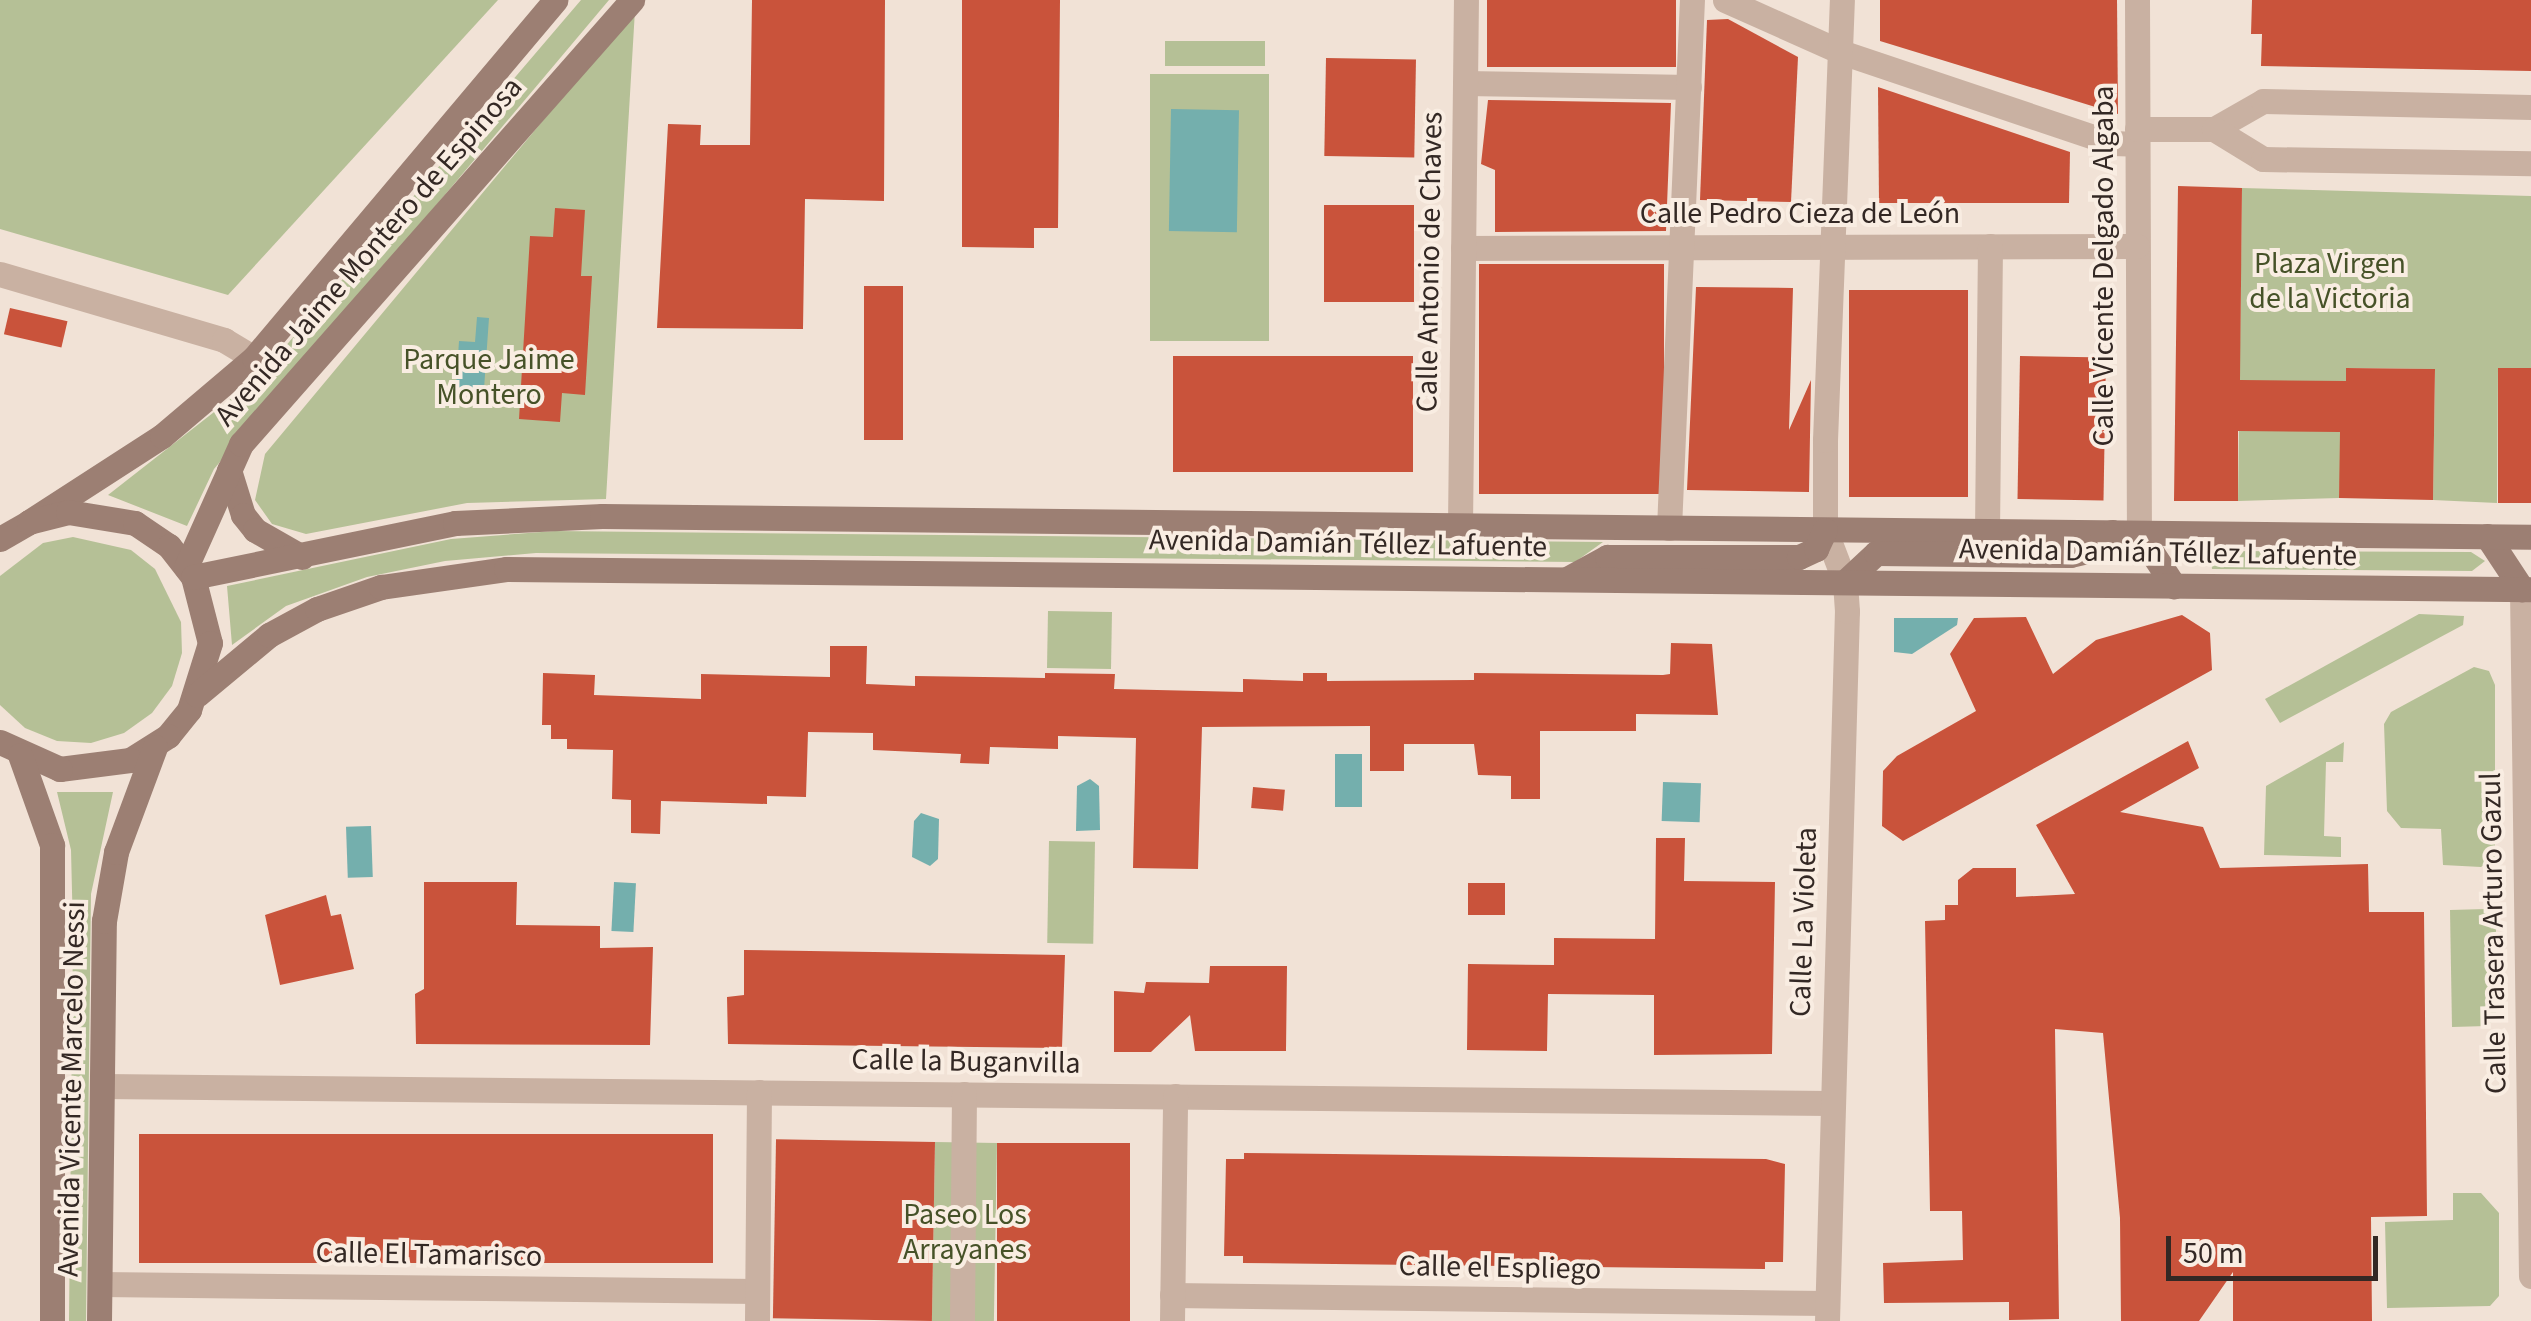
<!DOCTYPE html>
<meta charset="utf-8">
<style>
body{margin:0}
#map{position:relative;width:2531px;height:1321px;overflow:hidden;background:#f1e2d6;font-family:"Source Sans 3",sans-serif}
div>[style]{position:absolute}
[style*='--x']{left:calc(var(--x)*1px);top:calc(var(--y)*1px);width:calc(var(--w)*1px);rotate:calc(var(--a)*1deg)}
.green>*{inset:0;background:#b5c096;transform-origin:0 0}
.water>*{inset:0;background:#74afad;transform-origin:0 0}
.building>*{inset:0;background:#c9533b;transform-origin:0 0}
.street>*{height:25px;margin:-12.5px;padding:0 12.5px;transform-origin:12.5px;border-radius:12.5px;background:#c9b1a2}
.secondary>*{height:25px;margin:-12.5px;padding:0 12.5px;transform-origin:12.5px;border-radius:12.5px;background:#9c7f73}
span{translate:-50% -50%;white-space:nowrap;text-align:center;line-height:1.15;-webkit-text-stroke:8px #f9ede2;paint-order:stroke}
.street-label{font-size:30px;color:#332824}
.park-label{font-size:30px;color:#465228}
.scale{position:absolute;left:2166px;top:1236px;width:212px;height:45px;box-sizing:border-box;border:5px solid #332824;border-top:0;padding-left:12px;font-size:30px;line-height:35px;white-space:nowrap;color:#332824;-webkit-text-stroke:8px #f9ede2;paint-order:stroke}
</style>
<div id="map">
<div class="green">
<div style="clip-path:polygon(0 0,498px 0,228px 295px,0 229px)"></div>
<div style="clip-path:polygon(581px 0,609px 0,214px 469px,187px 526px,108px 495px,260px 376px)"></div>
<div style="clip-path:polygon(635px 10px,606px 499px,467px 503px,306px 534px,272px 524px,255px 500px,265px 454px)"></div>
<div style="left:1165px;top:41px;width:100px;height:25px"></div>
<div style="left:1150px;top:74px;width:119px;height:267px"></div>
<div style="clip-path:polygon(2242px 188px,2531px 196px,2531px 368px,2498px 368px,2497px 503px,2433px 500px,2435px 369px,2347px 368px,2339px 498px,2238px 501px)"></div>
<div style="clip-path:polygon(555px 531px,1603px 542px,1575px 562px,536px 553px,445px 561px,367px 577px,286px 606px,232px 645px,227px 586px,451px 539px)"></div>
<div style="clip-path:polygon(73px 537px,131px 550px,155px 569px,181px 622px,182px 653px,172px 686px,152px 713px,124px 733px,91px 743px,57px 741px,25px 728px,0 705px,0 576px,43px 543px)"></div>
<div style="clip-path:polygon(2211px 551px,2471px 552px,2485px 561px,2472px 571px,2212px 569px)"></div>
<div style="left:1048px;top:611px;width:64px;height:57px;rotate:1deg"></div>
<div style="clip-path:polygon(2419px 614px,2464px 616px,2463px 625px,2280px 723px,2265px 699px)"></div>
<div style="clip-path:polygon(2474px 667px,2489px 671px,2495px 685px,2495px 857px,2481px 867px,2443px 865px,2441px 829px,2401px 828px,2387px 811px,2384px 724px,2391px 712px)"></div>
<div style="clip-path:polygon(2344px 742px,2343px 762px,2326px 762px,2324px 836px,2341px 837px,2341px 857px,2264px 855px,2266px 786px)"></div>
<div style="clip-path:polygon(57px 792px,113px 792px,91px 894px,86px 1321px,69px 1321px,73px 933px,71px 850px)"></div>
<div style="left:1049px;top:841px;width:46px;height:102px;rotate:1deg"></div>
<div style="clip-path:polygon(2486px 909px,2496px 918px,2496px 1018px,2487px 1026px,2452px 1027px,2450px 910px)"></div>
<div style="left:935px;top:1142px;width:62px;height:179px;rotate:1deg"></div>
<div style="clip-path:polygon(2453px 1193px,2481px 1193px,2499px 1213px,2499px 1296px,2490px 1306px,2387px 1308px,2385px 1222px,2453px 1220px)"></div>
</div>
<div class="water">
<div style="left:1171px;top:109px;width:68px;height:122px;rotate:1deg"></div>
<div style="clip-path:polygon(477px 317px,489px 318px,484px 389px,456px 387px,459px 341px,475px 342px)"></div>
<div style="clip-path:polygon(1894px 618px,1958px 618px,1957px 625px,1912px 654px,1894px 652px)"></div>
<div style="left:1335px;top:754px;width:27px;height:53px"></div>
<div style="clip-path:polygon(1090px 779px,1099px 786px,1100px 830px,1076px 831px,1077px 786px)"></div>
<div style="left:1663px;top:782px;width:38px;height:39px;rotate:2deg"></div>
<div style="clip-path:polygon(921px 813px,939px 819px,938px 859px,930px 866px,912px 857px,914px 821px)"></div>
<div style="left:371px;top:826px;width:51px;height:25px;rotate:88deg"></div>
<div style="left:614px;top:882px;width:22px;height:49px;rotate:3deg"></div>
</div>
<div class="building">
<div style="clip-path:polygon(752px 0,885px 0,884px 201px,805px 199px,803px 329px,657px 328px,668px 124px,701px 125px,700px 145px,750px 145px)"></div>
<div style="clip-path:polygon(962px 0,1060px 0,1058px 228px,1034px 228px,1034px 248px,962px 247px)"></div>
<div style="left:1487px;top:0;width:189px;height:67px"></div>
<div style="clip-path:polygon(1880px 0,2117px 0,2118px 114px,1880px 41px)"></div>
<div style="clip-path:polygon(2252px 0,2531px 0,2531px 71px,2261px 66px,2262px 34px,2251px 34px)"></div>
<div style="clip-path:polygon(1728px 19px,1798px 57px,1791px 202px,1700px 200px,1707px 20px)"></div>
<div style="left:1326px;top:58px;width:90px;height:98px;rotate:1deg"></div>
<div style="clip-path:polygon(1878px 87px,2070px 152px,2069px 203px,1879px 203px)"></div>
<div style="clip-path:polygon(1488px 100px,1671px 103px,1666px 231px,1495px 232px,1495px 170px,1481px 164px)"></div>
<div style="clip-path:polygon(2178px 186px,2242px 188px,2240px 380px,2346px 381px,2346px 368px,2435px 369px,2433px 500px,2339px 498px,2340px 432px,2238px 431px,2238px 501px,2174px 501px)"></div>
<div style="left:1324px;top:205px;width:90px;height:97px"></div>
<div style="clip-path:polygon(555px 208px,585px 210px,581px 276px,592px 276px,585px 395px,562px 393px,560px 422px,519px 419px,530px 236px,553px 237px)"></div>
<div style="left:1479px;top:264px;width:185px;height:230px"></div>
<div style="left:864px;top:286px;width:39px;height:154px"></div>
<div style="clip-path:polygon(1696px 287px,1793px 288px,1789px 430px,1811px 380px,1809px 492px,1687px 490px)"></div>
<div style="left:1968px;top:290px;width:207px;height:119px;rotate:90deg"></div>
<div style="left:10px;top:308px;width:59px;height:27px;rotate:13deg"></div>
<div style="left:1173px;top:356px;width:240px;height:116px"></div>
<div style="left:2020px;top:356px;width:86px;height:143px;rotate:1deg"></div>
<div style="left:2498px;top:368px;width:33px;height:135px"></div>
<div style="clip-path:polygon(2182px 615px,2210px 633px,2212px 670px,1903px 841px,1882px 826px,1883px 771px,1897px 756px,1976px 711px,1950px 654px,1974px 618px,2026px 617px,2053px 674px,2096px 640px)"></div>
<div style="clip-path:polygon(1671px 643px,1712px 644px,1718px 715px,1636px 714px,1636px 731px,1540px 731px,1540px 799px,1511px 799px,1511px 776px,1478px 775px,1474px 744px,1404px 744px,1404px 771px,1370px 771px,1370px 726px,1202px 727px,1198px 869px,1133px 868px,1136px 738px,1058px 736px,1058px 749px,990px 747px,989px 764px,960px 763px,961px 754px,873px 750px,873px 733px,808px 732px,806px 797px,767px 796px,767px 804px,661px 801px,660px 834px,631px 833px,631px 800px,612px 799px,613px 750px,567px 749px,567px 739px,551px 739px,551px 725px,542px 725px,543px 673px,595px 675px,594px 695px,701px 699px,701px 674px,830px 677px,830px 646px,867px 646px,866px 684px,915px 686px,915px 676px,1045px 678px,1045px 673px,1115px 674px,1114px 689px,1243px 692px,1243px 679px,1303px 681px,1303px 673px,1327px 673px,1327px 681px,1474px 680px,1474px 673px,1663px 675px,1670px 674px)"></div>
<div style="clip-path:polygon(2188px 741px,2199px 768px,2120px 812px,2203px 827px,2220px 868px,2368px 864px,2369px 912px,2424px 912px,2427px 1216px,2371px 1217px,2372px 1321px,2233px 1321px,2233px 1272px,2199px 1321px,2121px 1321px,2120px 1218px,2103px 1033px,2055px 1029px,2059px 1319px,2009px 1320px,2009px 1302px,1884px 1303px,1883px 1263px,1963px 1260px,1962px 1211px,1930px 1211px,1925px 921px,1945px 920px,1945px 905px,1958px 905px,1958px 880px,1973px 868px,2016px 868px,2016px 897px,2075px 894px,2036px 825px)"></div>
<div style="left:1253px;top:787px;width:32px;height:21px;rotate:5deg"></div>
<div style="clip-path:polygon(1656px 838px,1685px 838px,1684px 881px,1775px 882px,1772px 1054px,1654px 1055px,1654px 995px,1548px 994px,1547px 1051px,1467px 1050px,1468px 964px,1554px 965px,1554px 938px,1655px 939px)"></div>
<div style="clip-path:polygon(424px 882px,517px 882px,516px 925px,600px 926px,600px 948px,653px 947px,650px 1045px,416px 1044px,415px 994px,424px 989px)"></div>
<div style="left:1468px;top:883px;width:37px;height:32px"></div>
<div style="clip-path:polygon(326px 895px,331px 916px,341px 914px,354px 969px,280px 985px,265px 915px)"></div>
<div style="clip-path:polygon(744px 950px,1065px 955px,1062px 1048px,728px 1044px,727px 997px,744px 995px)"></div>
<div style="clip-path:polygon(1210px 966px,1287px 966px,1286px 1051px,1195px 1051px,1190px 1015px,1151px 1052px,1114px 1052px,1114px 991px,1144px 993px,1146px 982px,1209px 983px)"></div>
<div style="left:139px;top:1134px;width:574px;height:129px"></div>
<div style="left:935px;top:1142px;width:179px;height:159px;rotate:91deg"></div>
<div style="left:997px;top:1143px;width:133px;height:178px"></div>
<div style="clip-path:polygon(1244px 1153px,1766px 1159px,1785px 1164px,1783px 1262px,1765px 1262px,1765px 1269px,1243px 1263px,1243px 1256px,1224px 1256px,1226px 1159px,1244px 1159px)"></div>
</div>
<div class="street">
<div style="--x:1725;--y:0;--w:127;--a:24.1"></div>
<div style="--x:1841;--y:52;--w:286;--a:18.6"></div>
<div style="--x:2112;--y:143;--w:25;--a:2"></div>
<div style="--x:2137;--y:0;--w:533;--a:89.79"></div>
<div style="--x:1465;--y:83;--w:224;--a:1"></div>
<div style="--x:2137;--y:129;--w:77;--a:0"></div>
<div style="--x:2214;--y:129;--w:56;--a:-29.7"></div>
<div style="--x:2263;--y:101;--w:268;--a:1.3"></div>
<div style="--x:2214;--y:129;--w:57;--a:31.5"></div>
<div style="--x:2263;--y:159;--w:268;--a:0.9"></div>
<div style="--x:1463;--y:248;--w:674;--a:-0.17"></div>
<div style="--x:0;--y:274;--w:234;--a:16.4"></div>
<div style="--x:224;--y:340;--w:35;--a:31"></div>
<div style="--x:1460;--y:525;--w:525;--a:-89.35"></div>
<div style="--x:1669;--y:528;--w:529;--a:-87.51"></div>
<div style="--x:1987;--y:531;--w:285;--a:-89.4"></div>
<div style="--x:2522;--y:589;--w:687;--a:89.25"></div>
<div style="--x:102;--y:1086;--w:1728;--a:0.56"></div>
<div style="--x:100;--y:1284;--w:657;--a:0.61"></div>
<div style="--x:1172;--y:1295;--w:655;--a:0.7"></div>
<div style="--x:757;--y:1321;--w:229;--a:-89.5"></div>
<div style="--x:962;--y:1321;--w:227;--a:-89.5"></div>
<div style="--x:1172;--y:1321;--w:225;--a:-89.2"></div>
<div style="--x:1827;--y:1321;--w:710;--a:-88.39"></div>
<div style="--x:1847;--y:611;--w:29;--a:-94"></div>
<div style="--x:1845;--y:582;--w:56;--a:-111"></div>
<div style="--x:1825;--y:530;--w:90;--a:-90"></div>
<div style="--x:1825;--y:440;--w:440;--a:-87.8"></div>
</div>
<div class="secondary">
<div style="--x:229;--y:470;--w:47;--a:72.7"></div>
<div style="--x:243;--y:515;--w:19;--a:51"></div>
<div style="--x:255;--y:530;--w:54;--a:29.9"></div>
<div style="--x:29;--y:522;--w:158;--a:-32.9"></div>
<div style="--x:162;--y:436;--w:121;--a:-40.3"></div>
<div style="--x:254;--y:358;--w:468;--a:-49.9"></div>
<div style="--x:2139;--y:533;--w:64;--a:56.6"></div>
<div style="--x:2487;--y:536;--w:64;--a:56.6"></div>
<div style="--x:0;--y:539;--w:34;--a:-30"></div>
<div style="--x:29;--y:522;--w:40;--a:-14.4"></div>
<div style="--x:68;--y:512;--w:68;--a:9.3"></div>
<div style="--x:135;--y:523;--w:41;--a:34.1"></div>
<div style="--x:169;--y:546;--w:39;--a:52"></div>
<div style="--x:193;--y:577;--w:68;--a:75.6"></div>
<div style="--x:210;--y:643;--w:70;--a:107.4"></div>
<div style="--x:189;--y:710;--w:33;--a:129"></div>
<div style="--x:168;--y:736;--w:45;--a:147.7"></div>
<div style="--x:130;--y:760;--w:71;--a:172.7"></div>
<div style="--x:60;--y:769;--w:66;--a:-155.8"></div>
<div style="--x:186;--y:567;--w:135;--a:-65.9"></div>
<div style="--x:241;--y:444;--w:592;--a:-48.63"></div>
<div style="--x:193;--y:577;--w:268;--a:-11.6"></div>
<div style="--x:455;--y:523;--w:147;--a:-2.7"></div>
<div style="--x:602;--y:516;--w:1929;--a:0.62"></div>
<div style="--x:1567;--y:579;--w:46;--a:-28.8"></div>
<div style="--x:1607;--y:557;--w:192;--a:0"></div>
<div style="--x:1799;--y:557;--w:19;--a:-25"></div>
<div style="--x:1816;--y:549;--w:21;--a:-65"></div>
<div style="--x:1845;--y:582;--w:42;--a:-43.1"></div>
<div style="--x:1876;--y:553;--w:194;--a:0.6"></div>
<div style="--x:2070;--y:555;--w:23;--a:-13"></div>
<div style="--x:2092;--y:550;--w:27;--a:-42"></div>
<div style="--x:197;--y:695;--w:94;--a:-39.8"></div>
<div style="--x:269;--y:635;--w:55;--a:-28.4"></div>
<div style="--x:317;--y:609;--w:68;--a:-19"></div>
<div style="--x:381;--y:587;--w:126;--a:-8.2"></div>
<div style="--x:506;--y:569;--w:2025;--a:0.57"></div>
<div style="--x:20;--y:755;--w:96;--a:70.4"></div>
<div style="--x:52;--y:845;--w:476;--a:90"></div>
<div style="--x:99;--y:1321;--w:400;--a:-89.3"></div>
<div style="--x:104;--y:921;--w:70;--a:-80.1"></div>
<div style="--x:116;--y:852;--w:112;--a:-69.6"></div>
</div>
<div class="street-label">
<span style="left:1800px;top:214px">Calle Pedro Cieza de León</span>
<span style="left:369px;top:252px;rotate:-49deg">Avenida Jaime Montero de Espinosa</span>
<span style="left:1430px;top:262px;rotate:-89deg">Calle Antonio de Chaves</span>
<span style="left:2104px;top:266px;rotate:-90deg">Calle Vicente Delgado Algaba</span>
<span style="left:1348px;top:544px;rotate:1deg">Avenida Damián Téllez Lafuente</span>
<span style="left:2158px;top:553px;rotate:1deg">Avenida Damián Téllez Lafuente</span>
<span style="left:1804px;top:922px;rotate:-88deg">Calle La Violeta</span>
<span style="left:2494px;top:933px;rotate:-91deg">Calle Trasera Arturo Gazul</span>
<span style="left:966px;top:1062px;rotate:1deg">Calle la Buganvilla</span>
<span style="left:72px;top:1089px;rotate:-89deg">Avenida Vicente Marcelo Nessi</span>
<span style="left:429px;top:1255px;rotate:1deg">Calle El Tamarisco</span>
<span style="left:1500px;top:1268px;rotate:1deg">Calle el Espliego</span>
</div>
<div class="park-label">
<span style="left:2330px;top:281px">Plaza Virgen<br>de la Victoria</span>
<span style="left:489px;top:377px">Parque Jaime<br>Montero</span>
<span style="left:965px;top:1232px">Paseo Los<br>Arrayanes</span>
</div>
<div class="scale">50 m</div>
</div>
